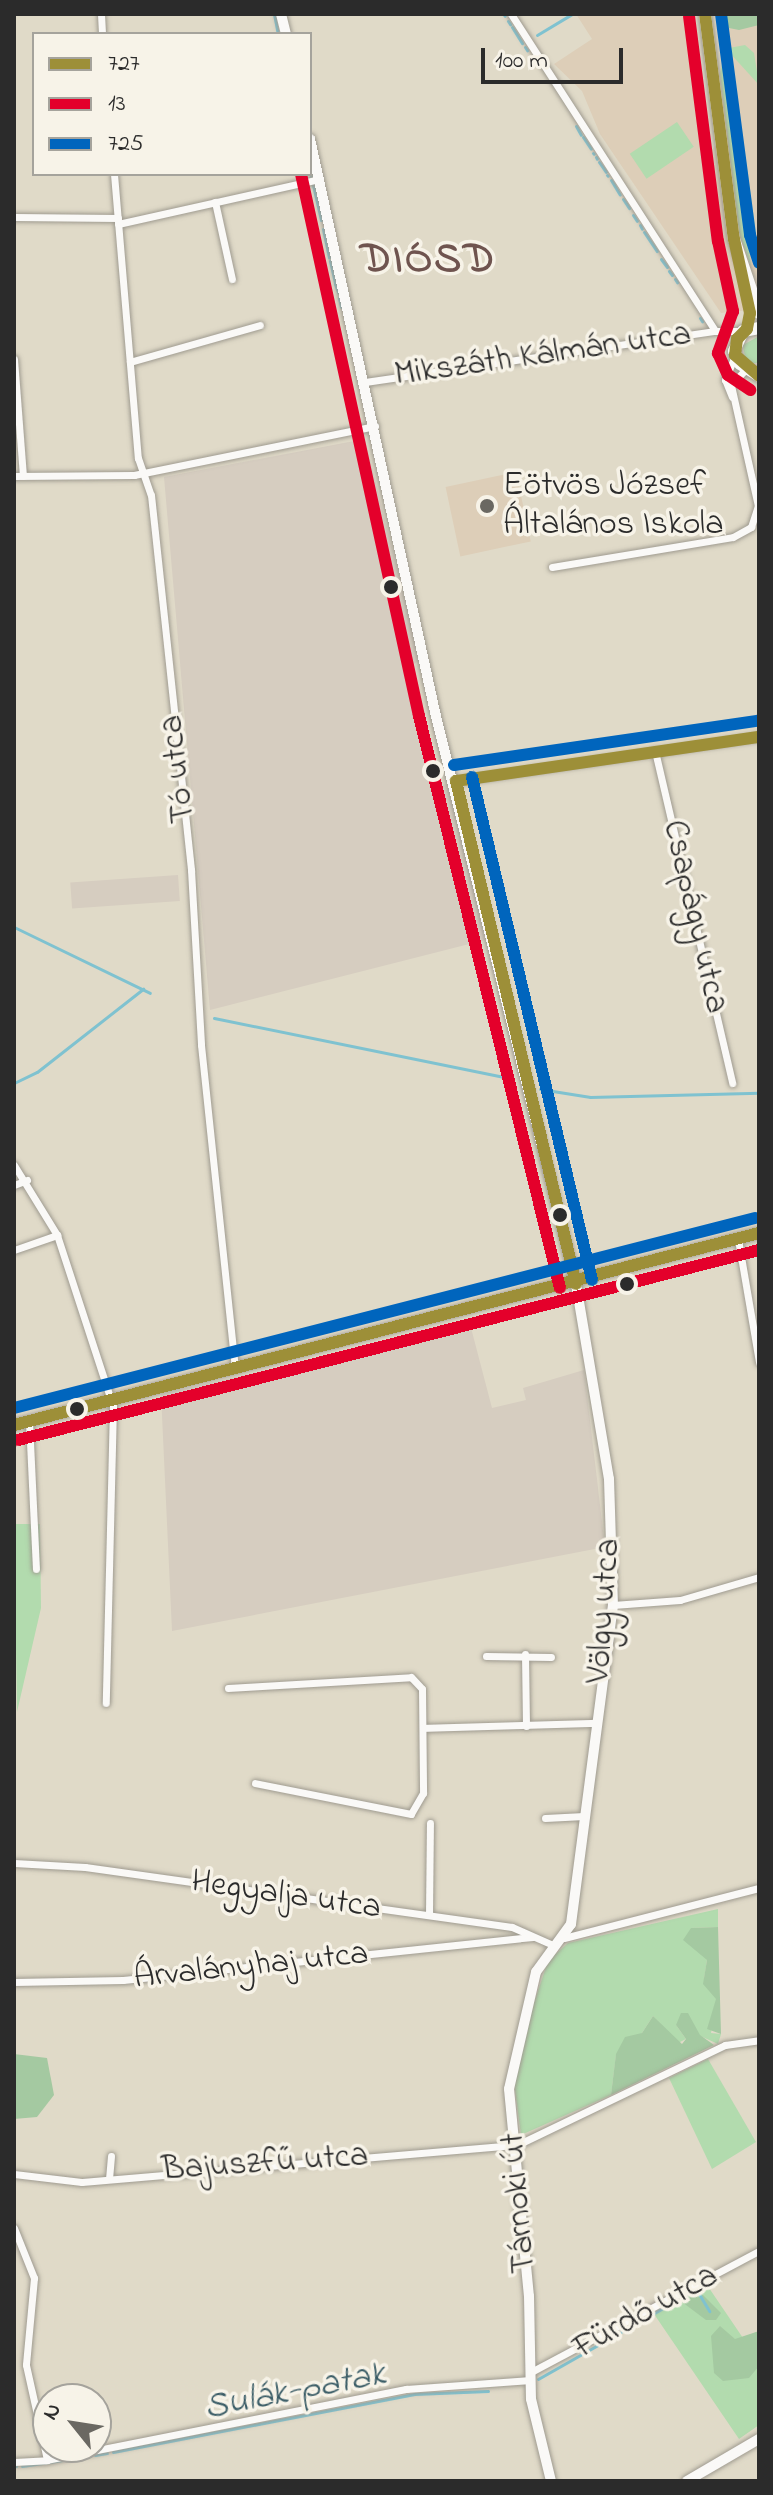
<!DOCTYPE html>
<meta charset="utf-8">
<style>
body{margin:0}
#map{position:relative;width:773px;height:2495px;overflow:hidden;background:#e0dac8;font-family:"Indie Flower",sans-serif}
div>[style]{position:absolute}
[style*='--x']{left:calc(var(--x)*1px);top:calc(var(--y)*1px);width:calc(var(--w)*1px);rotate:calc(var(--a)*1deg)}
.built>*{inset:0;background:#ddceb8;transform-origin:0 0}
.industrial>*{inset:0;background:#d6cdc0;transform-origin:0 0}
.green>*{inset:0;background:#b2dbae;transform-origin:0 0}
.forest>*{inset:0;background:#a4c9a1}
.stream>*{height:3px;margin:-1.5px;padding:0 1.5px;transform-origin:1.5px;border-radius:1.5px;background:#7fc2d0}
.roads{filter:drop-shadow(0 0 2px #9f9b90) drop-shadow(0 0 2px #9f9b90)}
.street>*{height:7px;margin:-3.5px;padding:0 3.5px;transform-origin:3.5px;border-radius:3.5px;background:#faf9f7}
.secondary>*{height:10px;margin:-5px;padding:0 5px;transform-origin:5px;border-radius:5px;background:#faf9f7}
.primary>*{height:12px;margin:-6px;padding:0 6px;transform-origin:6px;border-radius:6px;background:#faf9f7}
.bus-1>*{height:12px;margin:-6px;padding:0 6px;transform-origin:6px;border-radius:6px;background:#9d8f38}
.bus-2>*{height:12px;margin:-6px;padding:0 6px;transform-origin:6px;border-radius:6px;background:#e4002b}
.bus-3>*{height:12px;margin:-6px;padding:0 6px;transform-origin:6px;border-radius:6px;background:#0065bd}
.dots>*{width:22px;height:22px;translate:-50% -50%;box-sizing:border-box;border:4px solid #f7f3e8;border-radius:50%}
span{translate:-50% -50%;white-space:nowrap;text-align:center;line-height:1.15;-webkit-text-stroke:7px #f7f3e8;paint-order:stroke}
.street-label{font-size:34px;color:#2b2b2b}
.poi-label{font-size:34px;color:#2b2b2b}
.left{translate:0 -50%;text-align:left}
.water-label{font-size:36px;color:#3a5c66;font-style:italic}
.district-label{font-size:42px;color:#6f544f;font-weight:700;letter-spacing:2px}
.frame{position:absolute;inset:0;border:16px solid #2b2b2b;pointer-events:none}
.legend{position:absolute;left:32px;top:32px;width:280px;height:144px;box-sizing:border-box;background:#f7f3e8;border:2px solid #a5a39c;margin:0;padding:10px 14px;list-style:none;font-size:24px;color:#2b2b2b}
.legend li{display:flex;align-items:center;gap:16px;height:40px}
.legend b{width:40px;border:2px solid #a5a39c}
.north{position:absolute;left:32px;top:2383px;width:80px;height:80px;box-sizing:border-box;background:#f7f3e8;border:2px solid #a5a39c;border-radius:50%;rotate:300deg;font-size:22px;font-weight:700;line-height:32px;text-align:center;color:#2b2b2b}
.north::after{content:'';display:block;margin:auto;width:28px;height:36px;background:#6a6862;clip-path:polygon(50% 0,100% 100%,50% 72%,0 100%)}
.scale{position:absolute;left:481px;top:48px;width:142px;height:36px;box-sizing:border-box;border:4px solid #2b2b2b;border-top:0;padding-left:10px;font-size:24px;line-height:28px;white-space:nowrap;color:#2b2b2b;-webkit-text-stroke:6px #f7f3e8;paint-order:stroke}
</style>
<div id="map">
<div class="built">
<div style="clip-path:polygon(576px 14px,689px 14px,707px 157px,728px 127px,721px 14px,759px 17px,759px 309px,721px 313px,600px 134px,582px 91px,554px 64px,592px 39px)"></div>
<div style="left:516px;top:472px;width:71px;height:72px;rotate:78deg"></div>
</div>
<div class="industrial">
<div style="clip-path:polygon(365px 439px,420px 660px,412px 665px,439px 785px,449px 784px,485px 940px,210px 1010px,164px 477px)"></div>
<div style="left:178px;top:875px;width:26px;height:108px;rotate:86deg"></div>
<div style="clip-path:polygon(470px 1324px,492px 1408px,526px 1400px,523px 1388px,584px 1370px,605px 1547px,172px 1631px,161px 1394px)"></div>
</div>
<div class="green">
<div style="clip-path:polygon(745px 45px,754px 53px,759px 85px,729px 52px,729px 48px)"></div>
<div style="clip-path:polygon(725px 50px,735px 139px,751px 267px,739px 232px,720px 73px)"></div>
<div style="clip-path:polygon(730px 68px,739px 109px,759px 256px,754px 257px)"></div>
<div style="left:677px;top:122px;width:30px;height:57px;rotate:56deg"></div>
<div style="clip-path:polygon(759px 336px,759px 363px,753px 363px,745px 358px,743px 345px)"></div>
<div style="clip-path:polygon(14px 1524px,40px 1524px,41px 1608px,17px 1712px)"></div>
<div style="clip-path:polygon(718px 1909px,718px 1927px,691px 1928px,707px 1960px,704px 1979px,717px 1999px,711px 2033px,721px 2034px,718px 2044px,676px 2025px,686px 2039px,678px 2043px,653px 2016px,642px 2033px,616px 2055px,611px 2095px,521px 2135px,514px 2082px,520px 2045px,548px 1961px,568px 1943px)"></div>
<div style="clip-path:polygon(708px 2059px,756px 2142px,712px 2169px,669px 2078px)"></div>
<div style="clip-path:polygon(707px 2285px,743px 2338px,759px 2331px,759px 2425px,739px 2439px,654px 2314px)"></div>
</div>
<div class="forest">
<div style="clip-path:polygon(757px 14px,759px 25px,739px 30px,729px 28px,722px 16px)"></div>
<div style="clip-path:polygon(718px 1927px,721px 2034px,707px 2029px,716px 1999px,703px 1984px,707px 1960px,683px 1940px,691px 1928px)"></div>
<div style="clip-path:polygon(681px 2013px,688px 2013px,700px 2035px,714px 2045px,611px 2095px,616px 2054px,625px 2037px,642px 2033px,653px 2016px,682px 2044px,686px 2039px,676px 2025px)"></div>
<div style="clip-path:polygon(14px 2054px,47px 2058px,54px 2095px,37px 2117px,14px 2119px)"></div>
<div style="clip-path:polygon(699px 2291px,721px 2313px,716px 2320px,706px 2320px,682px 2302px)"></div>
<div style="clip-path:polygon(720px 2326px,735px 2339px,759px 2331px,759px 2366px,749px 2378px,723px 2381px,714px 2373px,711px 2336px)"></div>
</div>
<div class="stream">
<div style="--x:274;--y:14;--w:20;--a:79"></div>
<div style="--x:504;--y:15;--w:1;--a:45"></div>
<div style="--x:508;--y:21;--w:4;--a:56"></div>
<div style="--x:512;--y:27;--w:19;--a:58"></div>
<div style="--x:537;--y:35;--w:41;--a:-31"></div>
<div style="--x:525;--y:47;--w:4;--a:56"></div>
<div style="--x:576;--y:126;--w:10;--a:61"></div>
<div style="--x:583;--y:137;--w:14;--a:56"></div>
<div style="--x:593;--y:153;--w:1;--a:45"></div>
<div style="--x:596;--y:157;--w:2;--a:63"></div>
<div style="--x:599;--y:162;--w:12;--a:55"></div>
<div style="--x:310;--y:172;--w:4;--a:76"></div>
<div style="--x:607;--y:175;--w:1;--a:45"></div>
<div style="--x:611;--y:180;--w:17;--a:59"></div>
<div style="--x:313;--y:185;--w:36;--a:77"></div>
<div style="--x:623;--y:199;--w:11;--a:56"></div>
<div style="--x:633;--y:215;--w:7;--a:56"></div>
<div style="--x:640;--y:225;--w:4;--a:63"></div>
<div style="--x:323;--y:229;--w:29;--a:78"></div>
<div style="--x:644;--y:232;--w:23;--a:56"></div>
<div style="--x:661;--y:259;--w:10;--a:53"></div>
<div style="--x:330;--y:261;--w:22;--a:77"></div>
<div style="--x:669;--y:271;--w:5;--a:53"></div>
<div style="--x:675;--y:279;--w:4;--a:56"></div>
<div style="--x:335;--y:284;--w:9;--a:69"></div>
<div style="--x:339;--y:298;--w:9;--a:77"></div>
<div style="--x:700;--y:318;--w:4;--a:56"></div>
<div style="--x:14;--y:927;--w:151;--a:25.9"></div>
<div style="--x:214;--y:1018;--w:297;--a:11.5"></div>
<div style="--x:14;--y:1083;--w:25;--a:-26"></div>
<div style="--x:37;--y:1072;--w:135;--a:-38.1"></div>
<div style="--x:540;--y:1089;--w:51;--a:9.1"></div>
<div style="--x:590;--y:1097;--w:169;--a:-1.4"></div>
<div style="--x:696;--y:2289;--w:26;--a:59"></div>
<div style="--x:538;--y:2379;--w:192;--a:-29.6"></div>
<div style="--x:113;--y:2452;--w:307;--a:-10.9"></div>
<div style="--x:414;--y:2394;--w:74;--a:-2.3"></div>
<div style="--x:95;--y:2455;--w:12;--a:-9"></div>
<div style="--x:14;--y:2466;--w:2;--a:0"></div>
<div style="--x:22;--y:2466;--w:69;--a:-8.4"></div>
</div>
<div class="roads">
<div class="street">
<div style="--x:101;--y:14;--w:20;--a:87"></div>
<div style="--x:511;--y:14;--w:377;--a:57.2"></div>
<div style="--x:114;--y:174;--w:285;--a:85.2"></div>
<div style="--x:138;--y:458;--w:39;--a:71"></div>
<div style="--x:151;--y:495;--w:377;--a:83.9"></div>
<div style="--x:191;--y:870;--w:175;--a:86.7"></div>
<div style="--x:201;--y:1045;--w:323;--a:84"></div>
<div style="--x:215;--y:202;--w:79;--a:77.6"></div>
<div style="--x:14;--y:217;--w:104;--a:0.6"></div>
<div style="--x:118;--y:224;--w:206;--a:-12.6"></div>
<div style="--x:14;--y:359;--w:117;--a:85.6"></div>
<div style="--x:130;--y:362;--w:135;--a:-15.9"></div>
<div style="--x:365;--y:382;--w:354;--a:-8.3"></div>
<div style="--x:715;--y:331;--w:28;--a:0"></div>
<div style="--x:732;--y:397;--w:18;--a:-112"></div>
<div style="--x:725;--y:380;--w:27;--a:-68"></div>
<div style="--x:14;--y:476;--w:120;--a:-0.5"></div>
<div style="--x:134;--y:475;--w:246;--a:-11.5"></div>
<div style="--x:552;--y:567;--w:183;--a:-9.4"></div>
<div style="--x:733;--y:537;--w:21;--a:-29"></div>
<div style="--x:751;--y:527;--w:22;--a:-72"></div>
<div style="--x:758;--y:506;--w:124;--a:-102.6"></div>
<div style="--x:731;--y:385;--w:22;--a:-47"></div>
<div style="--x:655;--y:751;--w:341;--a:76.9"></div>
<div style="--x:456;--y:781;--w:306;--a:-8.3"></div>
<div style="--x:14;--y:1165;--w:82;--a:58.4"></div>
<div style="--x:57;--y:1235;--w:180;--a:71.9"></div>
<div style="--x:113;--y:1406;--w:297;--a:91.4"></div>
<div style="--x:14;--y:1185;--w:14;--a:-21"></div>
<div style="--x:738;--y:1239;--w:125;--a:80.3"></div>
<div style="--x:14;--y:1250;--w:46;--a:-19.2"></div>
<div style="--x:29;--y:1421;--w:148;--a:87.3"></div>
<div style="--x:613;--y:1605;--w:67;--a:-4.3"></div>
<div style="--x:680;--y:1600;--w:82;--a:-16.2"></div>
<div style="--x:525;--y:1654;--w:72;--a:89.2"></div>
<div style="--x:486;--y:1656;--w:65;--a:0.9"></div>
<div style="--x:228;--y:1688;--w:183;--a:-3.4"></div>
<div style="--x:411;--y:1677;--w:16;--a:47"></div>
<div style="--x:422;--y:1689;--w:104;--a:89.4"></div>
<div style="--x:423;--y:1793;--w:24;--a:120"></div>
<div style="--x:411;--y:1814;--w:159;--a:-168.8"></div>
<div style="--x:423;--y:1728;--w:172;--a:-1.7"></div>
<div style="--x:545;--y:1818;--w:39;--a:-3"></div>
<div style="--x:14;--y:1863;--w:71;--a:3.2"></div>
<div style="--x:85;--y:1867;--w:431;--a:8"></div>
<div style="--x:512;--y:1927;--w:45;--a:23.7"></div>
<div style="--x:429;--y:1914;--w:91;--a:-89.4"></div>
<div style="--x:564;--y:1938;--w:201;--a:-14.4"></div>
<div style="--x:14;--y:1982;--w:109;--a:-1.1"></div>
<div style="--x:123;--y:1980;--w:412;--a:-6"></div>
<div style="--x:14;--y:2174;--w:68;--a:6.7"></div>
<div style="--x:82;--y:2182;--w:437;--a:-4.9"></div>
<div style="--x:517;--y:2145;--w:231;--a:-25.7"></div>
<div style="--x:725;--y:2045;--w:34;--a:-8"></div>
<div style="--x:109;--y:2179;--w:23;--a:-85"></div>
<div style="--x:14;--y:2228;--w:54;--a:68.2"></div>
<div style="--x:34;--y:2278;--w:87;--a:95.3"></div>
<div style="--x:26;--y:2365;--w:97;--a:77.5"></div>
<div style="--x:531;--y:2372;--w:258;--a:-28"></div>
<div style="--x:14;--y:2462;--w:33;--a:-3"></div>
<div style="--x:47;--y:2460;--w:366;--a:-11.2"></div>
<div style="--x:406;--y:2389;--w:125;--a:-4.1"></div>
</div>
<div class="secondary">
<div style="--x:281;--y:14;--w:21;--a:76"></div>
<div style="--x:310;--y:139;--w:586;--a:77.69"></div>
<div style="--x:435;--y:712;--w:589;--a:76.15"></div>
<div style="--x:576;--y:1284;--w:198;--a:80.4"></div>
<div style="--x:609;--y:1479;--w:126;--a:88.2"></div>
<div style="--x:613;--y:1605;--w:322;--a:97.5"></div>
<div style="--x:571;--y:1924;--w:59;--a:126.1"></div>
<div style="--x:536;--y:1972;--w:120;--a:103"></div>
<div style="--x:509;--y:2089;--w:208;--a:84.5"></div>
<div style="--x:529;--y:2296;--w:103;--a:88.9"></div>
<div style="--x:531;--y:2399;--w:84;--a:76.3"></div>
<div style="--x:14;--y:1425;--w:769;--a:-14.45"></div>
<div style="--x:687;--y:2481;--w:83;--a:-30.3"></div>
</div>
<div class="primary">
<div style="--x:705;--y:14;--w:227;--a:82.7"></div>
<div style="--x:734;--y:239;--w:78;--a:71.3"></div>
<div style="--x:759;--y:328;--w:16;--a:169"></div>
<div style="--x:743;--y:331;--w:22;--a:114"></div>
<div style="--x:734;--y:351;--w:14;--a:65"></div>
<div style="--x:740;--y:364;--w:22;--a:32"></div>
</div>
</div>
<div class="bus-1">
<div style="--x:705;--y:14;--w:227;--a:82.7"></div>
<div style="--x:734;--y:239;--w:76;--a:77.8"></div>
<div style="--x:750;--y:313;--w:16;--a:101"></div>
<div style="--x:747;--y:329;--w:14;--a:135"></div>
<div style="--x:737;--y:339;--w:16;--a:97"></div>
<div style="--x:735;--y:355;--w:32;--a:41"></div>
<div style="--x:456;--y:781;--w:517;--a:76.58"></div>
<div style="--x:456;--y:781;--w:306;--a:-8.3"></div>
<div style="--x:14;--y:1425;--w:769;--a:-14.45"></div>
</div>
<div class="bus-2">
<div style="--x:689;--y:16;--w:227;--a:82.7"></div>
<div style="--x:718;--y:241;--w:72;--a:77.9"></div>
<div style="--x:733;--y:311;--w:45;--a:109.7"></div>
<div style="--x:718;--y:353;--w:24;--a:66"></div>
<div style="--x:728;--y:375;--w:27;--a:34"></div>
<div style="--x:301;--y:174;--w:555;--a:77.72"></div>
<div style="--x:419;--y:716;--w:589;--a:76.15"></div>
<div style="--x:18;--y:1440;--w:765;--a:-14.38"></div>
</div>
<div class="bus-3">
<div style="--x:721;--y:14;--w:223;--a:82.5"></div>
<div style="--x:750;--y:235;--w:29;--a:72"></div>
<div style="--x:454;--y:765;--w:306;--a:-8.3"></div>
<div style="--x:472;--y:777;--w:517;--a:76.58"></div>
<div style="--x:14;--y:1408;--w:765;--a:-14.38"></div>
</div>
<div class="dots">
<div style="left:487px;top:506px;background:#6a6862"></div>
<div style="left:391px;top:587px;background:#2b2b2b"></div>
<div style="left:433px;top:771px;background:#2b2b2b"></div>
<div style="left:560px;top:1215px;background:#2b2b2b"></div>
<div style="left:627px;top:1284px;background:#2b2b2b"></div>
<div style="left:77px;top:1409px;background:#2b2b2b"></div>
</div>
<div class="street-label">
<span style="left:543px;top:356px;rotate:-8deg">Mikszáth Kálmán utca</span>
<span style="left:179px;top:769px;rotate:-97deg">Tó utca</span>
<span style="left:694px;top:917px;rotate:77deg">Csapágy utca</span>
<span style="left:605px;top:1611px;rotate:-86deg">Völgy utca</span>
<span style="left:286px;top:1896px;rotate:8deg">Hegyalja utca</span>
<span style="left:251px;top:1967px;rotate:-6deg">Árvalányhaj utca</span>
<span style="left:265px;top:2164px;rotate:-4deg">Bajuszfű utca</span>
<span style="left:520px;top:2203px;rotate:-95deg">Tárnoki út</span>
<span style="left:646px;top:2313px;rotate:-29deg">Fürdő utca</span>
</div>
<div class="poi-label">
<span class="left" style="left:503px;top:506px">Eötvös József<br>Általános Iskola</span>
</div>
<div class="water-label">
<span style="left:295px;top:2392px;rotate:-11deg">Sulák-patak</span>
</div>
<div class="district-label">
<span style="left:428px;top:261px">DIÓSD</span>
</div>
<div class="frame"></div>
<ul class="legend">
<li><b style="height:10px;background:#9d8f38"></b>727</li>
<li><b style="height:10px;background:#e4002b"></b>13</li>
<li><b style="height:10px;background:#0065bd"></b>725</li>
</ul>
<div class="north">N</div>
<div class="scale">100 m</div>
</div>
